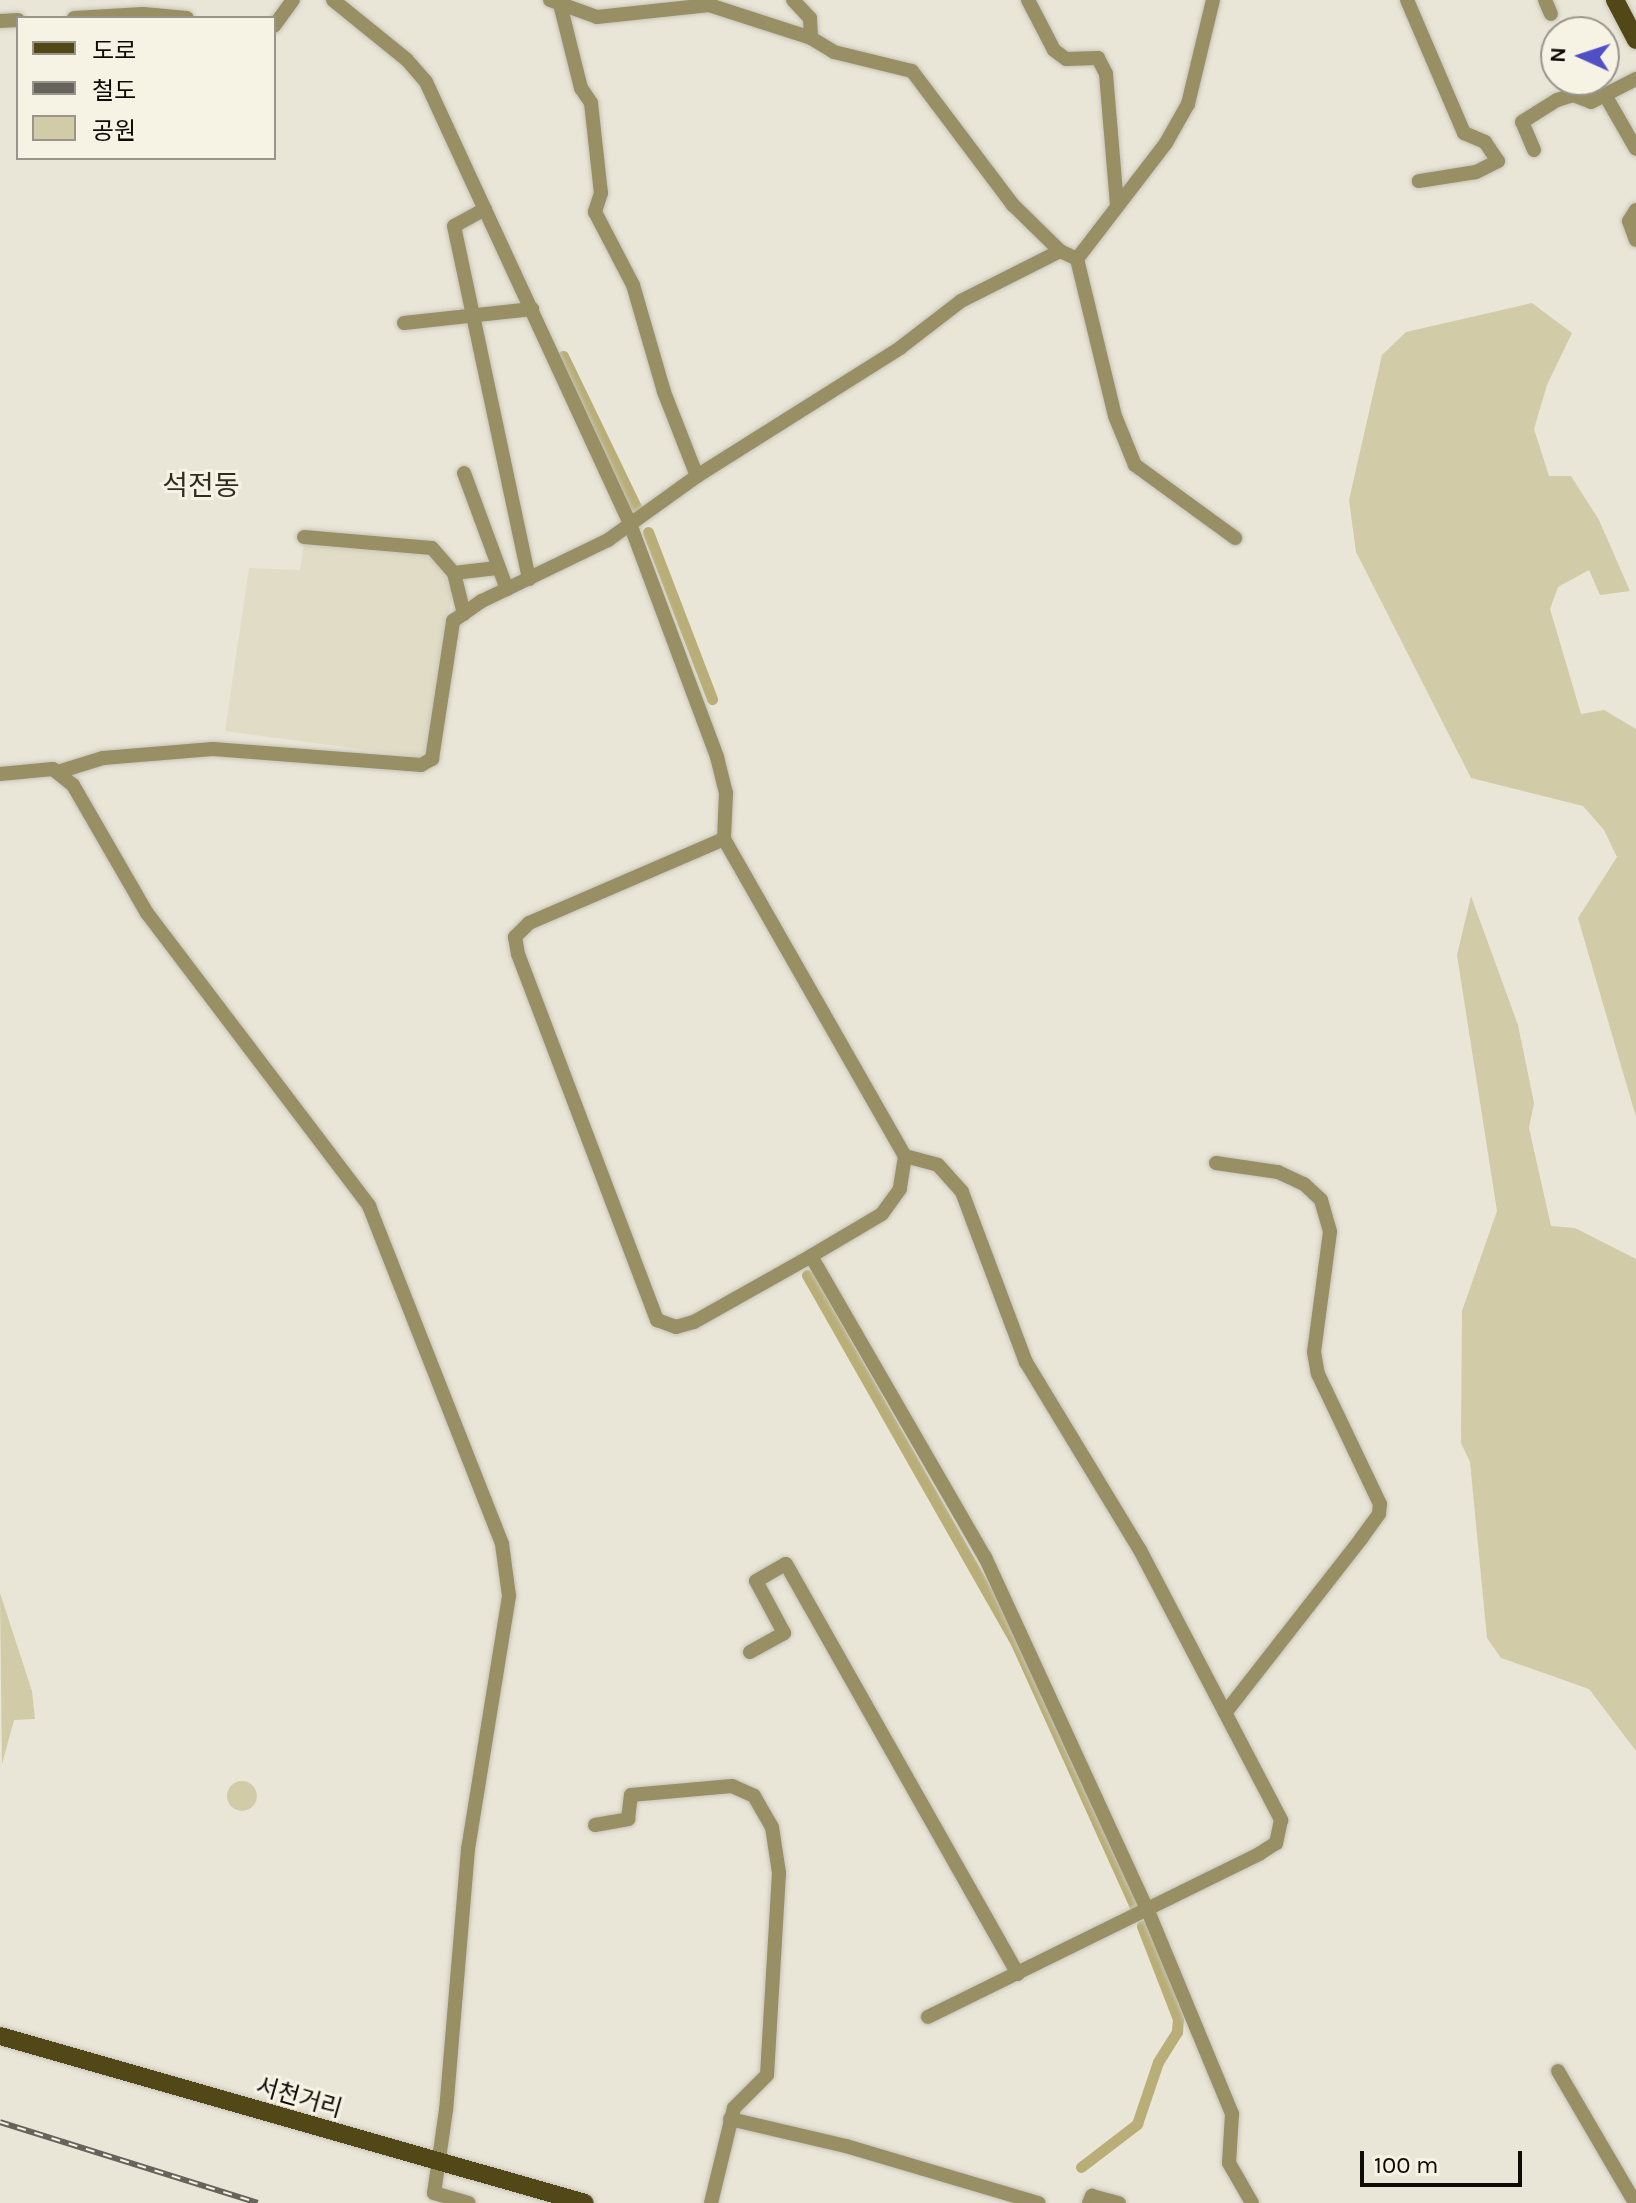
<!DOCTYPE html>
<meta charset="utf-8">
<style>
body{margin:0}
#map{position:relative;width:1636px;height:2203px;overflow:hidden;background:#e9e6d8;font-family:Karla,"Noto Sans KR",sans-serif}
div>[style]{position:absolute}
[style*='--x']{left:calc(var(--x)*1px);top:calc(var(--y)*1px);width:calc(var(--w)*1px);rotate:calc(var(--a)*1deg)}
.built>*{inset:0;background:#e0dcc6}
.green>*{inset:0;background:#d2cba7}
.round{border-radius:50%}
.canal>*{height:11px;margin:-5.5px;padding:0 5.5px;transform-origin:5.5px;border-radius:5.5px;background:#b9ae77}
.roads{filter:drop-shadow(0 0 2px #c6c3b7) drop-shadow(0 0 2px #c6c3b7)}
.minor>*{height:14px;margin:-7px;padding:0 7px;transform-origin:7px;border-radius:7px;background:#988f64}
.major>*{height:18px;margin:-9px;padding:0 9px;transform-origin:9px;border-radius:9px;background:#524817}
.rail>*{height:6px;margin-top:-3px;transform-origin:0;background:repeating-linear-gradient(90deg,#f6f3e5 0 9px,#66645c 0 18px);box-sizing:border-box;border-block:2px solid #66645c}
span{translate:-50% -50%;white-space:nowrap;text-align:center;line-height:1.15;-webkit-text-stroke:6px #f6f3e5;paint-order:stroke}
.street-label{font-size:24px;color:#0c0b07}
.quarter-label{font-size:28px;color:#2f2c22}
.legend{position:absolute;left:16px;top:16px;width:260px;height:144px;box-sizing:border-box;background:#f6f3e5;border:2px solid #98968c;margin:0;padding:10px 14px;list-style:none;font-size:24px;color:#0c0b07}
.legend li{display:flex;align-items:center;gap:16px;height:40px}
.legend b{width:40px;border:2px solid #98968c}
.north{position:absolute;left:1540px;top:16px;width:80px;height:80px;box-sizing:border-box;background:#f6f3e5;border:2px solid #98968c;border-radius:50%;rotate:273deg;font-size:22px;font-weight:700;line-height:32px;text-align:center;color:#0c0b07}
.north::after{content:'';display:block;margin:auto;width:28px;height:36px;background:#514fc6;clip-path:polygon(50% 0,100% 100%,50% 72%,0 100%)}
.scale{position:absolute;left:1360px;top:2151px;width:162px;height:36px;box-sizing:border-box;border:4px solid #0c0b07;border-top:0;padding-left:10px;font-size:24px;line-height:28px;white-space:nowrap;color:#0c0b07;-webkit-text-stroke:6px #f6f3e5;paint-order:stroke}
</style>
<div id="map">
<div class="built">
<div style="clip-path:polygon(304px 543px,424px 555px,437px 563px,453px 589px,426px 752px,419px 757px,225px 731px,249px 568px,300px 570px)"></div>
</div>
<div class="green">
<div style="clip-path:polygon(1532px 303px,1572px 333px,1547px 385px,1534px 429px,1549px 476px,1571px 476px,1599px 520px,1630px 591px,1600px 595px,1589px 570px,1558px 587px,1550px 609px,1581px 714px,1604px 710px,1636px 729px,1636px 1117px,1578px 918px,1617px 857px,1604px 830px,1583px 806px,1471px 778px,1356px 552px,1349px 500px,1382px 355px,1406px 332px)"></div>
<div style="clip-path:polygon(1471px 896px,1518px 1025px,1534px 1103px,1529px 1128px,1551px 1226px,1575px 1228px,1636px 1259px,1636px 1751px,1589px 1689px,1501px 1658px,1487px 1638px,1470px 1462px,1461px 1443px,1462px 1311px,1497px 1211px,1457px 955px)"></div>
<div style="clip-path:polygon(0 1593px,32px 1691px,35px 1719px,14px 1720px,2px 1764px)"></div>
<div class="round" style="left:227px;top:1781px;width:30px;height:30px"></div>
</div>
<div class="canal">
<div style="--x:563;--y:356;--w:172;--a:64.2"></div>
<div style="--x:648;--y:532;--w:179;--a:69"></div>
<div style="--x:807;--y:1275;--w:423;--a:60.4"></div>
<div style="--x:1016;--y:1643;--w:289;--a:65.7"></div>
<div style="--x:1081;--y:2167;--w:71;--a:-37.5"></div>
<div style="--x:1137;--y:2124;--w:65;--a:-71.3"></div>
<div style="--x:1158;--y:2062;--w:36;--a:-58"></div>
<div style="--x:1177;--y:2032;--w:13;--a:-86"></div>
<div style="--x:1178;--y:2019;--w:100;--a:-111.2"></div>
</div>
<div class="roads">
<div class="minor">
<div style="--x:333;--y:0;--w:95;--a:39"></div>
<div style="--x:407;--y:60;--w:29;--a:49"></div>
<div style="--x:426;--y:82;--w:487;--a:65.2"></div>
<div style="--x:630;--y:524;--w:249;--a:69.5"></div>
<div style="--x:717;--y:757;--w:37;--a:76"></div>
<div style="--x:726;--y:793;--w:46;--a:92.5"></div>
<div style="--x:724;--y:839;--w:365;--a:60.3"></div>
<div style="--x:905;--y:1156;--w:33;--a:99"></div>
<div style="--x:900;--y:1189;--w:31;--a:126"></div>
<div style="--x:882;--y:1214;--w:82;--a:149.4"></div>
<div style="--x:811;--y:1256;--w:348;--a:60"></div>
<div style="--x:985;--y:1557;--w:390;--a:65.3"></div>
<div style="--x:1148;--y:1911;--w:220;--a:67.5"></div>
<div style="--x:1232;--y:2114;--w:49;--a:93.5"></div>
<div style="--x:1229;--y:2163;--w:46;--a:60.1"></div>
<div style="--x:550;--y:0;--w:50;--a:19.9"></div>
<div style="--x:597;--y:17;--w:113;--a:-6.1"></div>
<div style="--x:709;--y:5;--w:107;--a:17.9"></div>
<div style="--x:811;--y:38;--w:27;--a:31"></div>
<div style="--x:834;--y:52;--w:80;--a:13.7"></div>
<div style="--x:912;--y:71;--w:168;--a:53"></div>
<div style="--x:1013;--y:205;--w:66;--a:44.4"></div>
<div style="--x:793;--y:0;--w:25;--a:47"></div>
<div style="--x:810;--y:18;--w:20;--a:87"></div>
<div style="--x:1028;--y:0;--w:56;--a:62.5"></div>
<div style="--x:1054;--y:50;--w:15;--a:37"></div>
<div style="--x:1066;--y:59;--w:32;--a:-2"></div>
<div style="--x:1098;--y:58;--w:18;--a:63"></div>
<div style="--x:1106;--y:74;--w:132;--a:85.2"></div>
<div style="--x:1407;--y:0;--w:145;--a:66.8"></div>
<div style="--x:1464;--y:133;--w:23;--a:23"></div>
<div style="--x:1485;--y:142;--w:23;--a:56"></div>
<div style="--x:1498;--y:161;--w:25;--a:153"></div>
<div style="--x:1476;--y:172;--w:58;--a:171"></div>
<div style="--x:1545;--y:0;--w:15;--a:67"></div>
<div style="--x:560;--y:4;--w:87;--a:76"></div>
<div style="--x:581;--y:88;--w:18;--a:56"></div>
<div style="--x:591;--y:103;--w:91;--a:83.7"></div>
<div style="--x:601;--y:193;--w:20;--a:108"></div>
<div style="--x:595;--y:212;--w:82;--a:62.5"></div>
<div style="--x:633;--y:285;--w:111;--a:73.8"></div>
<div style="--x:664;--y:392;--w:90;--a:68.6"></div>
<div style="--x:74;--y:18;--w:69;--a:-3.3"></div>
<div style="--x:143;--y:14;--w:44;--a:5.2"></div>
<div style="--x:0;--y:21;--w:18;--a:-3"></div>
<div style="--x:274;--y:26;--w:32;--a:-54"></div>
<div style="--x:1605;--y:95;--w:62;--a:60.1"></div>
<div style="--x:1534;--y:150;--w:30;--a:-113"></div>
<div style="--x:1522;--y:122;--w:41;--a:-32.2"></div>
<div style="--x:1557;--y:100;--w:17;--a:-17"></div>
<div style="--x:1573;--y:95;--w:19;--a:21"></div>
<div style="--x:1591;--y:102;--w:51;--a:-27.1"></div>
<div style="--x:485;--y:209;--w:35;--a:151"></div>
<div style="--x:454;--y:226;--w:361;--a:78"></div>
<div style="--x:1636;--y:210;--w:13;--a:122"></div>
<div style="--x:1629;--y:221;--w:20;--a:70"></div>
<div style="--x:1077;--y:259;--w:146;--a:-52.5"></div>
<div style="--x:1166;--y:143;--w:45;--a:-60.6"></div>
<div style="--x:1188;--y:104;--w:107;--a:-76.5"></div>
<div style="--x:404;--y:323;--w:129;--a:-6.2"></div>
<div style="--x:464;--y:473;--w:124;--a:69.7"></div>
<div style="--x:304;--y:537;--w:128;--a:4.9"></div>
<div style="--x:432;--y:548;--w:33;--a:49"></div>
<div style="--x:454;--y:573;--w:43;--a:-6.6"></div>
<div style="--x:454;--y:573;--w:42;--a:76.3"></div>
<div style="--x:61;--y:771;--w:44;--a:-17.2"></div>
<div style="--x:103;--y:758;--w:110;--a:-4.7"></div>
<div style="--x:213;--y:749;--w:209;--a:4.4"></div>
<div style="--x:421;--y:765;--w:13;--a:-29"></div>
<div style="--x:432;--y:759;--w:140;--a:-81.3"></div>
<div style="--x:453;--y:621;--w:35;--a:-35"></div>
<div style="--x:482;--y:601;--w:140;--a:-25.8"></div>
<div style="--x:608;--y:540;--w:110;--a:-35.7"></div>
<div style="--x:697;--y:476;--w:240;--a:-32.2"></div>
<div style="--x:900;--y:348;--w:77;--a:-37.6"></div>
<div style="--x:961;--y:301;--w:111;--a:-26.8"></div>
<div style="--x:1060;--y:251;--w:19;--a:25"></div>
<div style="--x:1077;--y:259;--w:162;--a:76.4"></div>
<div style="--x:1115;--y:416;--w:53;--a:67.8"></div>
<div style="--x:1135;--y:465;--w:124;--a:36.1"></div>
<div style="--x:0;--y:774;--w:53;--a:-5.4"></div>
<div style="--x:53;--y:769;--w:26;--a:39"></div>
<div style="--x:73;--y:785;--w:148;--a:60"></div>
<div style="--x:147;--y:913;--w:368;--a:52.8"></div>
<div style="--x:369;--y:1206;--w:363;--a:68.5"></div>
<div style="--x:502;--y:1544;--w:52;--a:82.3"></div>
<div style="--x:509;--y:1596;--w:256;--a:99.2"></div>
<div style="--x:468;--y:1849;--w:262;--a:94.8"></div>
<div style="--x:446;--y:2110;--w:84;--a:98.2"></div>
<div style="--x:434;--y:2193;--w:36;--a:16"></div>
<div style="--x:724;--y:839;--w:212;--a:156.7"></div>
<div style="--x:529;--y:923;--w:20;--a:135"></div>
<div style="--x:515;--y:937;--w:17;--a:80"></div>
<div style="--x:518;--y:954;--w:392;--a:69.2"></div>
<div style="--x:657;--y:1320;--w:20;--a:20"></div>
<div style="--x:676;--y:1327;--w:19;--a:-16"></div>
<div style="--x:694;--y:1322;--w:134;--a:-29.4"></div>
<div style="--x:905;--y:1156;--w:34;--a:15"></div>
<div style="--x:938;--y:1165;--w:36;--a:48"></div>
<div style="--x:962;--y:1192;--w:182;--a:69.4"></div>
<div style="--x:1026;--y:1362;--w:220;--a:58.8"></div>
<div style="--x:1140;--y:1550;--w:305;--a:62.4"></div>
<div style="--x:1281;--y:1820;--w:24;--a:102"></div>
<div style="--x:1276;--y:1843;--w:20;--a:147"></div>
<div style="--x:1259;--y:1854;--w:369;--a:153.8"></div>
<div style="--x:1216;--y:1163;--w:63;--a:8.3"></div>
<div style="--x:1278;--y:1172;--w:29;--a:25"></div>
<div style="--x:1304;--y:1184;--w:23;--a:43"></div>
<div style="--x:1321;--y:1200;--w:33;--a:74"></div>
<div style="--x:1330;--y:1232;--w:121;--a:97.6"></div>
<div style="--x:1314;--y:1352;--w:22;--a:80"></div>
<div style="--x:1318;--y:1374;--w:144;--a:64.5"></div>
<div style="--x:1380;--y:1504;--w:10;--a:96"></div>
<div style="--x:1379;--y:1514;--w:31;--a:126"></div>
<div style="--x:1361;--y:1539;--w:219;--a:128"></div>
<div style="--x:750;--y:1652;--w:39;--a:-29"></div>
<div style="--x:784;--y:1633;--w:59;--a:-118.3"></div>
<div style="--x:756;--y:1581;--w:34;--a:-30"></div>
<div style="--x:786;--y:1564;--w:471;--a:60.5"></div>
<div style="--x:595;--y:1825;--w:34;--a:-10"></div>
<div style="--x:628;--y:1819;--w:24;--a:-83"></div>
<div style="--x:631;--y:1795;--w:101;--a:-5.1"></div>
<div style="--x:732;--y:1786;--w:24;--a:24"></div>
<div style="--x:754;--y:1796;--w:36;--a:60"></div>
<div style="--x:772;--y:1827;--w:47;--a:81.3"></div>
<div style="--x:779;--y:1873;--w:202;--a:93.4"></div>
<div style="--x:767;--y:2075;--w:47;--a:135"></div>
<div style="--x:734;--y:2108;--w:98;--a:103.6"></div>
<div style="--x:1558;--y:2071;--w:153;--a:59.7"></div>
<div style="--x:730;--y:2119;--w:119;--a:13.1"></div>
<div style="--x:846;--y:2146;--w:201;--a:16.5"></div>
<div style="--x:1089;--y:2203;--w:8;--a:-67"></div>
<div style="--x:1092;--y:2196;--w:28;--a:15"></div>
</div>
<div class="major">
<div style="--x:1615;--y:0;--w:45;--a:62.3"></div>
<div style="--x:0;--y:2036;--w:608;--a:15.93"></div>
</div>
</div>
<div class="rail">
<div style="--x:0;--y:2122;--w:270;--a:17.4"></div>
</div>
<div class="street-label">
<span style="left:299px;top:2098px;rotate:16deg">서천거리</span>
</div>
<div class="quarter-label">
<span style="left:201px;top:486px">석전동</span>
</div>
<ul class="legend">
<li><b style="height:10px;background:#524817"></b>도로</li>
<li><b style="height:10px;background:#66645c"></b>철도</li>
<li><b style="height:22px;background:#d2cba7"></b>공원</li>
</ul>
<div class="north">N</div>
<div class="scale">100 m</div>
</div>
